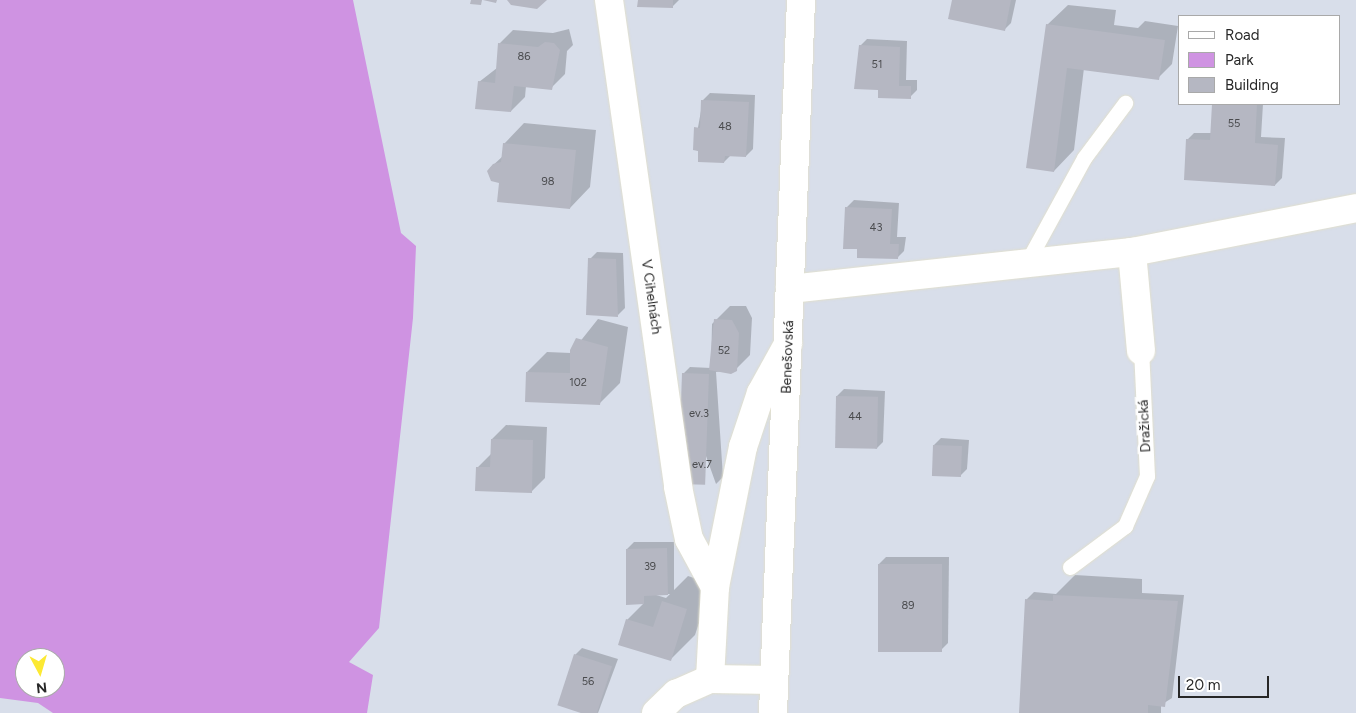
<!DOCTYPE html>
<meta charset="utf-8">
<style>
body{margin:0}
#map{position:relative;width:1356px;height:713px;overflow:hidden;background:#d8deea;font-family:Figtree,sans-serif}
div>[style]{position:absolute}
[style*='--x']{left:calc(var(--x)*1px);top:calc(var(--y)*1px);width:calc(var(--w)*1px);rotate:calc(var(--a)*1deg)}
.green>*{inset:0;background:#cf93e2}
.shadow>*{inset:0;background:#0003}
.building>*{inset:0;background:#b5b7c2;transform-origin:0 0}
.roads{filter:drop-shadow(0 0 1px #e1dfcd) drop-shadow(0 0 1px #e1dfcd)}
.service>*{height:15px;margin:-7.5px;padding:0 7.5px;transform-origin:7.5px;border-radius:7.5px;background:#fff}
.minor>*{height:28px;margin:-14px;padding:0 14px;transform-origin:14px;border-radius:14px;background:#fff}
.secondary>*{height:28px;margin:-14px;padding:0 14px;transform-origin:14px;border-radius:14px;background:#fff}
span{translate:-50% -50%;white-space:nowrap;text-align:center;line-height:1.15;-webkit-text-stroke:5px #fff;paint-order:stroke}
.number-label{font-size:11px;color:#4a4b4e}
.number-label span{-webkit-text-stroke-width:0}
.street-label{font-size:14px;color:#272727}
.legend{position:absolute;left:1178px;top:15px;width:162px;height:90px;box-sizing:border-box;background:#fff;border:1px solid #a9a9a9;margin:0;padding:6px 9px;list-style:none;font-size:15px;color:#272727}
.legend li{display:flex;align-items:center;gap:10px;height:25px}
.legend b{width:25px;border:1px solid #a9a9a9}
.north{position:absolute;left:15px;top:648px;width:50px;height:50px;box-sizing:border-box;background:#fff;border:1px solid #a9a9a9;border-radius:50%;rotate:174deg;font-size:14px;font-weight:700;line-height:20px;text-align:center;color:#272727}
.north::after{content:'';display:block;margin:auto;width:18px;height:22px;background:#fce933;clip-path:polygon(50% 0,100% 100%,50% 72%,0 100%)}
.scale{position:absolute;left:1178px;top:676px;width:91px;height:22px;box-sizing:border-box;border:2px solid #272727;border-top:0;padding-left:6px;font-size:15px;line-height:18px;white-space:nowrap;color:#272727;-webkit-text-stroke:4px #fff;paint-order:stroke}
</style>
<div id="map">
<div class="green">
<div style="clip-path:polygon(evenodd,0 0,353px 0,401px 233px,416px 246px,413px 318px,379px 628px,349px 662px,373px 675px,367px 713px,53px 713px,38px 703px,0 698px,0 0,25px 658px,55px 658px,55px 688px,25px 688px,25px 658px)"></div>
</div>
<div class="shadow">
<div style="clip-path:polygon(639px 0,679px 0,672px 7px)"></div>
<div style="clip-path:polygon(954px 0,1016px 0,1011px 23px,1004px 30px)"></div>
<div style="clip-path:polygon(1068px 5px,1116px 10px,1114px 25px,1138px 28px,1145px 21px,1178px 26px,1172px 64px,1158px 78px,1084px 68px,1074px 150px,1054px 171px,1047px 25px)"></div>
<div style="clip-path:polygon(569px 29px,573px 45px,567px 51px,565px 74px,551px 88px,526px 86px,525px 97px,511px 111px,479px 82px,497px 68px,499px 44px,513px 30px,553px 33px)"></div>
<div style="clip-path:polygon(867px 39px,907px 41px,906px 80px,917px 80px,917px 90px,910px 97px,880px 89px,860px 46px)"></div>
<div style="clip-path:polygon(710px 93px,755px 95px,753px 149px,746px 156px,731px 155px,724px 162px,694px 149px,703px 100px)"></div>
<div style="clip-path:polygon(1213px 104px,1263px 104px,1261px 137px,1285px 138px,1282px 178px,1275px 185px,1187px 140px,1194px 133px,1211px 133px)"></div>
<div style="clip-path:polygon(524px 123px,596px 130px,590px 187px,570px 208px,490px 168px,503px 156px,504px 144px)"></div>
<div style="clip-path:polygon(854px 200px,899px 203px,897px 237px,906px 237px,904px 251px,897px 258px,858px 248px,847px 207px)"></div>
<div style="clip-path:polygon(597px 252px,623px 253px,625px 308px,618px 315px,590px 259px)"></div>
<div style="clip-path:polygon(730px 306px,746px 306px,752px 318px,750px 355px,736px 369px,716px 372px,723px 477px,716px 484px,686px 400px,682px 399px,683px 374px,690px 367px,711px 368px,712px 324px)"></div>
<div style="clip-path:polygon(598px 319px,628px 327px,620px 383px,600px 403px,527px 372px,547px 352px,571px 353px)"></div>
<div style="clip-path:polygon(844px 389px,885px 391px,883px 442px,876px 449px,837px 396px)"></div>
<div style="clip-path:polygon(506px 425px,547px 427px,545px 478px,531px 492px,477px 468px,492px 453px,492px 439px)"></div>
<div style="clip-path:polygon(941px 438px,969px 440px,967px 469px,960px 476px,934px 445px)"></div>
<div style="clip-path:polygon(evenodd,634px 542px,674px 542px,674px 590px,688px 576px,712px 584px,695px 635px,670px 660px,627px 620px,644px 603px,627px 549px,634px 542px,653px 594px,670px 594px,666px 598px,653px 594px)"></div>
<div style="clip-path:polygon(886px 557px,949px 557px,948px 643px,941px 650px,879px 564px)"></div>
<div style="clip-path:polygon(1075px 575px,1142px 579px,1142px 593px,1184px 595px,1172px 698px,1161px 705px,1161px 713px,1021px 713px,1027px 599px,1034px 592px,1056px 594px)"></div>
<div style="clip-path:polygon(582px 648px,618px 659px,598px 713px,559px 704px,575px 655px)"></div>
</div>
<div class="building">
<div style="clip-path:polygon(471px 0,482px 0,481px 5px,470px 4px)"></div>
<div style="clip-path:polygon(483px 0,497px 0,496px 3px)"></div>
<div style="clip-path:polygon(507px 0,547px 0,537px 9px,511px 5px)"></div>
<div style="clip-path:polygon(638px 0,673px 0,673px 8px,637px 7px)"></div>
<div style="clip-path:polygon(952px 0,1011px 0,1005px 31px,948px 19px)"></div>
<div style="clip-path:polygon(1046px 24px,1165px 40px,1159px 80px,1067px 68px,1054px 172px,1026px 168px)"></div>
<div style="clip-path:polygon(545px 42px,554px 43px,560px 50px,552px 90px,514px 86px,511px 112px,475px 109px,478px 81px,495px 83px,498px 43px,538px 47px)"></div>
<div style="clip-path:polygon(859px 45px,900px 47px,899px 86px,911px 86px,911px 99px,878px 98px,878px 90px,854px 89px)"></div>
<div style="clip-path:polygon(701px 100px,749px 102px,746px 157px,725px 156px,724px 163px,698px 162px,698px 151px,693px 150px,694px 127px,700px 128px)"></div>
<div style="clip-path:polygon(1212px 104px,1257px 104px,1255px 143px,1278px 145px,1275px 186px,1184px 180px,1186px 139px,1210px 140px)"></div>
<div style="clip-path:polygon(503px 143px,576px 150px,570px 209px,497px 202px,499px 183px,491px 181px,487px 171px,493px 164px,501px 162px)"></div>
<div style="clip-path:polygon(845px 207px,892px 209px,890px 244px,899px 244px,898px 259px,857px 258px,857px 249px,843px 249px)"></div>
<div style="clip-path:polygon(588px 258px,616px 259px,618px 317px,586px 315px)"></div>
<div style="clip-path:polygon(714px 319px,732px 320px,739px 333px,737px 371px,731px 374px,709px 370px)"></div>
<div style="clip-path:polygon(576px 338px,608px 347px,600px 405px,525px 402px,526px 372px,570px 373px,570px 350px)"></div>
<div style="left:682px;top:373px;width:27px;height:111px;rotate:2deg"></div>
<div style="left:836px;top:396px;width:42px;height:52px;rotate:1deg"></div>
<div style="clip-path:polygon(491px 439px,533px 440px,532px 493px,475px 491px,476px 467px,490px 467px)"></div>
<div style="left:933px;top:445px;width:29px;height:31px;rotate:2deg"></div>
<div style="clip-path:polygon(667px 548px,668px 595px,644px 596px,644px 604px,626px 605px,626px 549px)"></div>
<div style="left:878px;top:564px;width:64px;height:88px"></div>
<div style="clip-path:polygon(1053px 595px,1178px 601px,1165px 707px,1148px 705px,1148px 713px,1019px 713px,1025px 599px,1053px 601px)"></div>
<div style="clip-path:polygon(662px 601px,687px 609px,671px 661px,618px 645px,626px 619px,653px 627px)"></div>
<div style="left:574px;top:654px;width:40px;height:54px;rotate:18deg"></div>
</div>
<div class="roads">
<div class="service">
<div style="--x:1026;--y:264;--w:121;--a:-61.3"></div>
<div style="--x:1084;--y:158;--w:69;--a:-53.3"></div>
<div style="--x:1070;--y:567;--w:69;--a:-36.7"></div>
<div style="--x:1125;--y:526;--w:55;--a:-66.3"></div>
<div style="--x:1147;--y:476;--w:125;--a:-92.7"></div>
</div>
<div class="minor">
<div style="--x:609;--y:0;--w:492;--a:81.9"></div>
<div style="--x:678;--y:487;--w:53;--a:78.1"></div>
<div style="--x:689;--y:539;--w:55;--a:61.6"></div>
<div style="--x:1132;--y:252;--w:228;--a:-11.1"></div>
<div style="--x:790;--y:289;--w:344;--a:-6.2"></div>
<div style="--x:1132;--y:252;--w:99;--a:84.8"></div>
<div style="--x:710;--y:679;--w:92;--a:-86.9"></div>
<div style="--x:715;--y:587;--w:143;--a:-78.7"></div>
<div style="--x:743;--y:447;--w:57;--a:-71.6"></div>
<div style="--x:761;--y:393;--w:56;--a:-61.1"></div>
<div style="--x:656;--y:713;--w:28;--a:-44"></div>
<div style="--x:676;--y:694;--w:37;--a:-24"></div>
<div style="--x:710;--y:679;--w:64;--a:0.9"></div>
</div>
<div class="secondary">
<div style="--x:773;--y:713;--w:714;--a:-87.75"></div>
</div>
</div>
<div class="number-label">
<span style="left:524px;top:57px">86</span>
<span style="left:877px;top:65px">51</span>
<span style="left:1234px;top:124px">55</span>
<span style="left:725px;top:127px">48</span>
<span style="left:548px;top:182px">98</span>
<span style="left:876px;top:228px">43</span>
<span style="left:724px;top:351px">52</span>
<span style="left:578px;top:383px">102</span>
<span style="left:699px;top:414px">ev.3</span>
<span style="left:855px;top:417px">44</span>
<span style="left:702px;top:465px">ev.7</span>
<span style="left:650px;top:567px">39</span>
<span style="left:908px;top:606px">89</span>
<span style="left:588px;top:682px">56</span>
</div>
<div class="street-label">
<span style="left:651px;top:297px;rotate:82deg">V Cihelnách</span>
<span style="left:788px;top:357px;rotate:-88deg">Benešovská</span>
<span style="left:1145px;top:426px;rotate:-93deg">Dražická</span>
</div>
<ul class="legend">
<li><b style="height:6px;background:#fff"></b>Road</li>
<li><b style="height:14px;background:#cf93e2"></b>Park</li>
<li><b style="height:14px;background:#b5b7c2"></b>Building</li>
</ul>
<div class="north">N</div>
<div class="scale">20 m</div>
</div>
